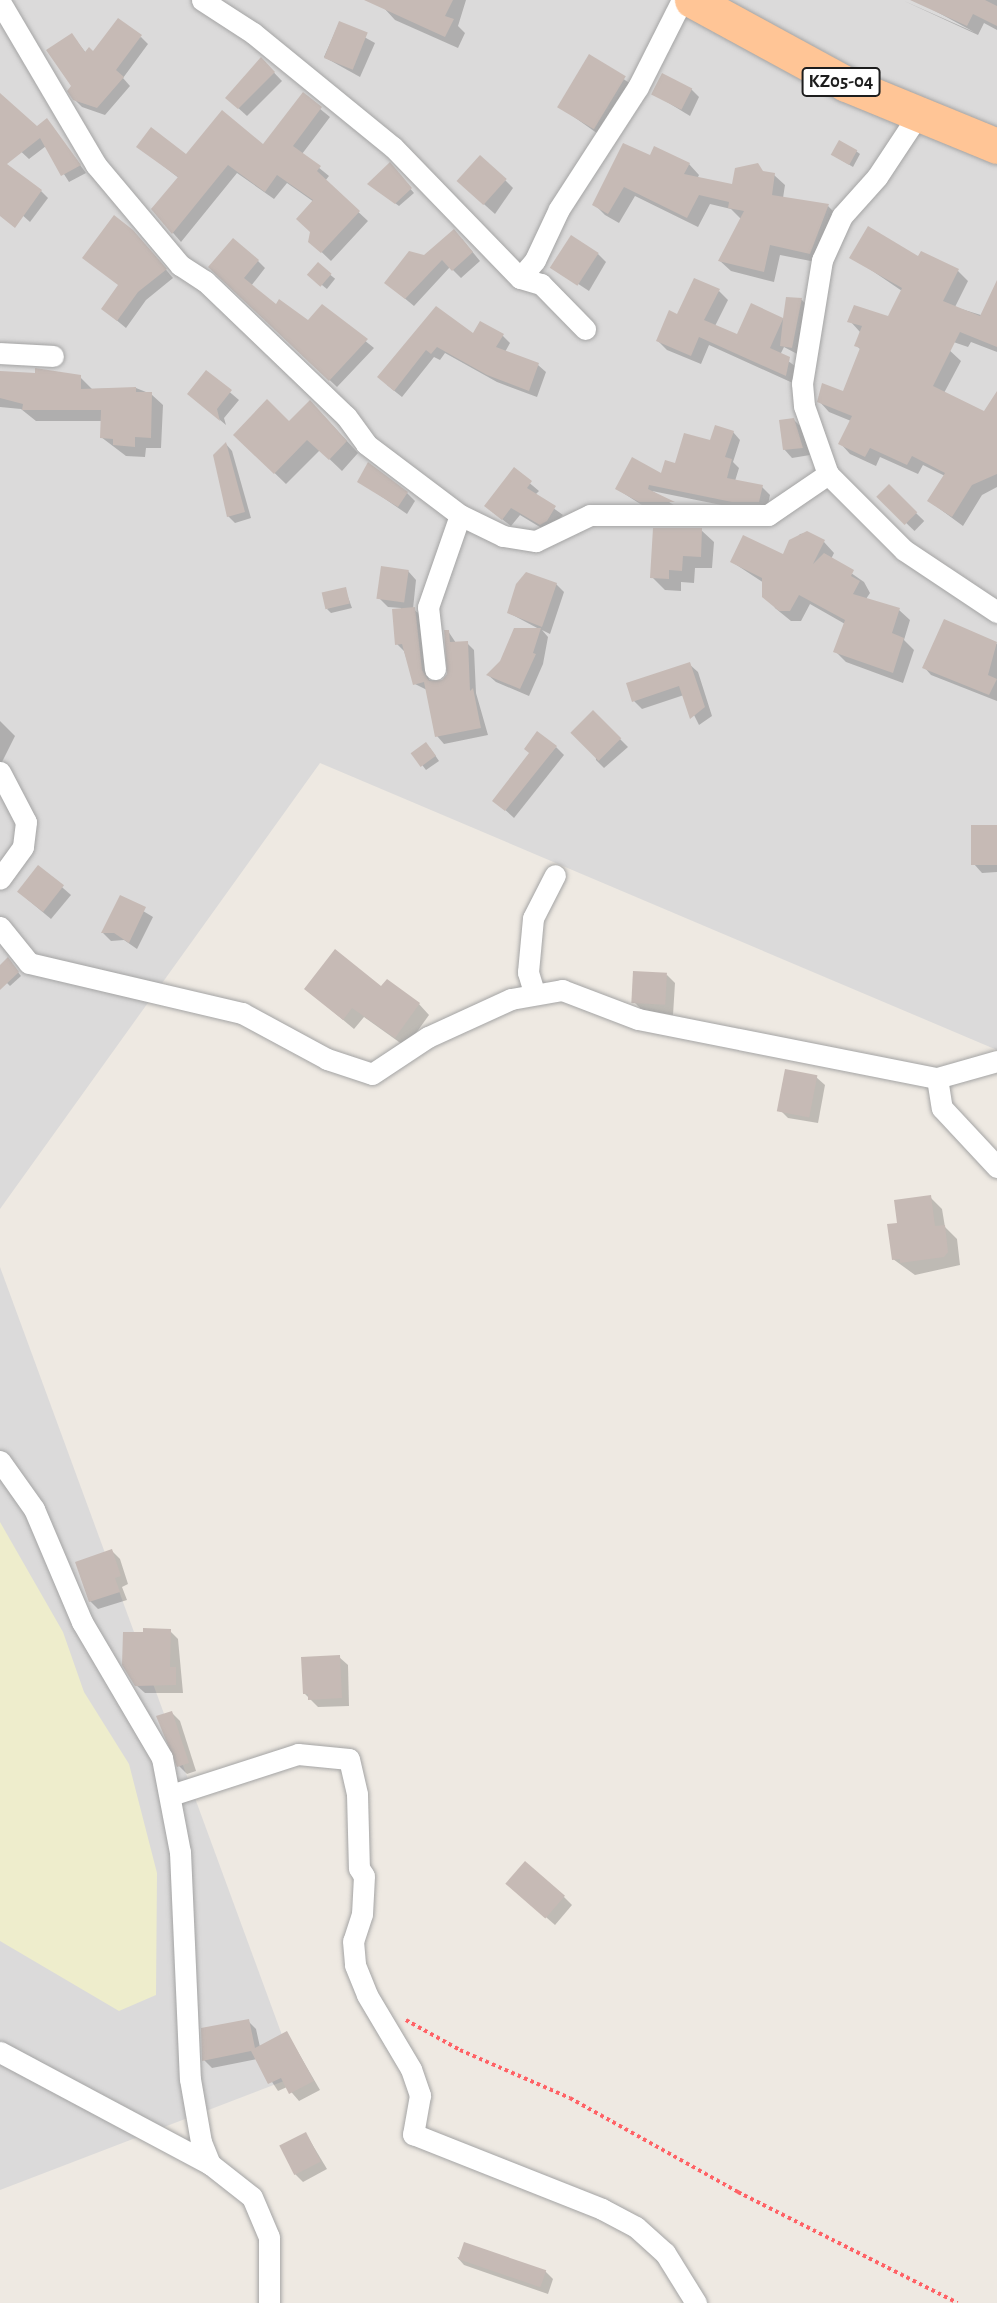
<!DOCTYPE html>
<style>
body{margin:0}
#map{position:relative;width:997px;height:2303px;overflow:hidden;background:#eee9e2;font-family:"Alegreya Sans",sans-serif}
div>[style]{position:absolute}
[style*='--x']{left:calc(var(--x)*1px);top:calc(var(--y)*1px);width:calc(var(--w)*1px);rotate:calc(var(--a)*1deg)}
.residential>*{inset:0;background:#dbdada}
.farmland>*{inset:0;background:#eeedcc}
.shadow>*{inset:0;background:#0003;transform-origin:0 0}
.building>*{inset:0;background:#c6bab5;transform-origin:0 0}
.path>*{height:3.5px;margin-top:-1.75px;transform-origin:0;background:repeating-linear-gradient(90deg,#ff6266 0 3.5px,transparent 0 7px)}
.roads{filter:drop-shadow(0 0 2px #a4a4a4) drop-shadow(0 0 2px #a4a4a4)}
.minor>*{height:21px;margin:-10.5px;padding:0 10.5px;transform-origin:10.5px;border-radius:10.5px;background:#fff}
.primary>*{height:35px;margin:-17.5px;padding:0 17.5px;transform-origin:17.5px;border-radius:17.5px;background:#ffc596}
span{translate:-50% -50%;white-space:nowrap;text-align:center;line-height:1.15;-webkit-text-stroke:5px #fff;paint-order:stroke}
.shield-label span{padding:2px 5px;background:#fff;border:2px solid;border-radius:5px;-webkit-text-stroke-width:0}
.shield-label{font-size:19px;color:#1d1d1d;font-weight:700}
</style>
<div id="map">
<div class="residential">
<div style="clip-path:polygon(0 0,997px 0,997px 1050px,320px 763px,0 1209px)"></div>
<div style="clip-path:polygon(0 1267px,297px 2076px,0 2190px)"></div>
</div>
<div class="farmland">
<div style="clip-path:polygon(0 1522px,63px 1632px,84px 1692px,129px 1764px,157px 1873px,156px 1995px,119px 2011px,0 1941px)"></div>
</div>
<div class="shadow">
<div style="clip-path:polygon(386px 0,466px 0,458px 26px,465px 33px,458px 48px,395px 20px,383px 7px)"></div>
<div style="clip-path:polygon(902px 0,974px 32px,915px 0,997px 0,997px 30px,984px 23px,978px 35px)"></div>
<div style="clip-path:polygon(339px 23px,375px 43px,360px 77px,324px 57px)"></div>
<div style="clip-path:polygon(72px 35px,86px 53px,94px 54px,141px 37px,148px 44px,123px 78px,130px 86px,105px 115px,82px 107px,74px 99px)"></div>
<div style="clip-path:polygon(590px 56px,638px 89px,608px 141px,560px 107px)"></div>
<div style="clip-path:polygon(261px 59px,282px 81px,247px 116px,236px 106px)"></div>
<div style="clip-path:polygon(691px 89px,699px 97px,690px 116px,654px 94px)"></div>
<div style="clip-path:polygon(0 95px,37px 128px,47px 120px,86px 173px,69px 182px,46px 146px,29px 159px,0 132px)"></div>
<div style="clip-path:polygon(303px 95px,330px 117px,302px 154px,329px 176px,325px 181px,368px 221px,331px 261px,310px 241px,314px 202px,287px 183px,274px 199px,237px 173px,181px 242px,153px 210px,180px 179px,139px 147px,187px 156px,264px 146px)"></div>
<div style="clip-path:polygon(856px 151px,860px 154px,853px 167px,833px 155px)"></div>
<div style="clip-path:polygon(650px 158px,689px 164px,699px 175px,697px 179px,733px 186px,765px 173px,774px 175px,785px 185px,783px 198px,828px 206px,838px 216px,821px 263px,780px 255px,774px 282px,731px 271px,720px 261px,741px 219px,731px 209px,710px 204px,698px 227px,635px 196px,619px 223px,605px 215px,595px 205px)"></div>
<div style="clip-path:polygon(390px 165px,414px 193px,399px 206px,373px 187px)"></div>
<div style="clip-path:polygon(0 180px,41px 191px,48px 198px,30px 222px,0 195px)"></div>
<div style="clip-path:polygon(505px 180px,513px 188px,495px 214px,467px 189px)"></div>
<div style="clip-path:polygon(462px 239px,480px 261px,461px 278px,450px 267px,414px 306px,386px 283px,425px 257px)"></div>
<div style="clip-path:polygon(141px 240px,173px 278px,146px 300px,126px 328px,103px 309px,120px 286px)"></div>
<div style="clip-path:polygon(598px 254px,606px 262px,589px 291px,554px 268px)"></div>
<div style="clip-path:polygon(852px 257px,919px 258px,958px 271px,968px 281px,955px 307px,997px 320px,997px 352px,971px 342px,968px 347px,933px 335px,961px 361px,944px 393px,985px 413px,997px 394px,997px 487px,982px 495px,963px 526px,929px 501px,945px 476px,923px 465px,918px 474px,880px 457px,876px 466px,850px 454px,840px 443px,851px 421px,829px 412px,819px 401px,823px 385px,844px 393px,861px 350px,856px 345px,860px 332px,850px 321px,889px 318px,902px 291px)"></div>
<div style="clip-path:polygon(258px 261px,265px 268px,251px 286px,277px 306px,308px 322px,322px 306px,374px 348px,337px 387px,210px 267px)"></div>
<div style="left:318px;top:265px;width:22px;height:13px;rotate:39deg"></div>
<div style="clip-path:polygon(719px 291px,728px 300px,715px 326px,738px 337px,752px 306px,785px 320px,787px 298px,802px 300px,811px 310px,801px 356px,784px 347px,780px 355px,799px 369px,795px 384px,709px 345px,701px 364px,667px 350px,658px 341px,678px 316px)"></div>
<div style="clip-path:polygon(436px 309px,474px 335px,503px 336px,510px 343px,505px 352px,538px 365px,546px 372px,537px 397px,497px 382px,445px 353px,440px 360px,434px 357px,402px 397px,387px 385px)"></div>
<div style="clip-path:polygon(0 372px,80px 377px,92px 389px,136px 388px,151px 394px,163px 405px,161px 448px,146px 448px,145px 457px,126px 456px,101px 437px,102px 421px,36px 421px,21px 409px,0 407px)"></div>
<div style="clip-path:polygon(206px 372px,239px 400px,224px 418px,226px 425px,189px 394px)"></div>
<div style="clip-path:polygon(322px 414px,358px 453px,342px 471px,320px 450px,286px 484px,235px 435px)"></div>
<div style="clip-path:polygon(794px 420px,802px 428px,810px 455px,792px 458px,784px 449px)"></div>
<div style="clip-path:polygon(733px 432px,740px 440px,733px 462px,739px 468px,735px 481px,762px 487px,770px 495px,767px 509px,741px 509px,652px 491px,680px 509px,648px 509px,617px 489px,662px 475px)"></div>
<div style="clip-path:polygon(226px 444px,232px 451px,251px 518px,235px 523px,228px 516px)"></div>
<div style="clip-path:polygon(514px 470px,539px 491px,535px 495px,563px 515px,548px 532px,520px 515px,511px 526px,494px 513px)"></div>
<div style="clip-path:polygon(359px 481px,407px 493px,415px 501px,407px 514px)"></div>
<div style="left:889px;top:487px;width:49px;height:14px;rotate:44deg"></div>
<div style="clip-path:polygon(701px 530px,714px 542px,712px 568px,695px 568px,694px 583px,681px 582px,681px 591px,665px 590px,652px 577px)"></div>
<div style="clip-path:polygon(807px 533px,824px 542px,834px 553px,831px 559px,864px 582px,870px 593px,866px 599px,899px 610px,910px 620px,904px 640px,914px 650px,903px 683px,846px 662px,835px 651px,845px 624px,810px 604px,801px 621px,791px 621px,775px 608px,764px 583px,732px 562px,783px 557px,800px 534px)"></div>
<div style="clip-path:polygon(408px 571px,416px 580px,413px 609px,422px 616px,429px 680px,443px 682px,449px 674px,448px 631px,456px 643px,467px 643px,474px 650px,476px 693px,488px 735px,444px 744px,437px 736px,427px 690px,415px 684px,404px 651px,397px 644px,401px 608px,388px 607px,380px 599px)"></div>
<div style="clip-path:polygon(556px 584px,564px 592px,550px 634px,542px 630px,548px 637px,543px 664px,529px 696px,496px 682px,488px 675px,539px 629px,509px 613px)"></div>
<div style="clip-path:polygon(345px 589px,352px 608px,331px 613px,327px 609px)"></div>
<div style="clip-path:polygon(945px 622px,997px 644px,997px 701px,931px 675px,924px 667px)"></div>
<div style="clip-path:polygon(689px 664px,698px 672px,712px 716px,699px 725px,684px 695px,642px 709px,634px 701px)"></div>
<div style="clip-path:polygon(593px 712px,628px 747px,604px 768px,596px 760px)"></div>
<div style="clip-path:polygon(0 721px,15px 736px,0 766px)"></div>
<div style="clip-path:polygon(556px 747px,564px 755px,514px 818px,503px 808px)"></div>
<div style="clip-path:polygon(430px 748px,439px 761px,426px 770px,413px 753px)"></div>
<div style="clip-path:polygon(997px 827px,997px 872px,982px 873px,974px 864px)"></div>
<div style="clip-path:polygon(39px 867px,71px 895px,51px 919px,27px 899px)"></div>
<div style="clip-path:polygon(120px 897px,153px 917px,137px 949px,124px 940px,111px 941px,103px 933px)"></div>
<div style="clip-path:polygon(11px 963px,21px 976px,10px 986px,0 976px,0 967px)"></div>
<div style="clip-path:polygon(667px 975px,675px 983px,673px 1015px,642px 1010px,634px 1002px)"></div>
<div style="clip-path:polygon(306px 989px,419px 1004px,429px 1015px,406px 1047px,364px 1017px,354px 1029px)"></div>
<div style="clip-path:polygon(816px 1077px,825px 1085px,818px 1123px,788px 1118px,780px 1110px)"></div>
<div style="clip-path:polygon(930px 1197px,942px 1209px,945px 1227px,957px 1239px,960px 1265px,915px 1275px,893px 1259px,899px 1224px)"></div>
<div style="clip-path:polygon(112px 1551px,120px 1559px,128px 1584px,122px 1587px,127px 1600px,98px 1609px,90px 1601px)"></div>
<div style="clip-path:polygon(170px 1631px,178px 1639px,183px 1693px,145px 1693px,136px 1685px)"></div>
<div style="clip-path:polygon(339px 1657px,348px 1665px,349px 1706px,318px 1707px,304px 1693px)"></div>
<div style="clip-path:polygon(172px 1713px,180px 1721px,196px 1771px,187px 1774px,179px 1766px)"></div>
<div style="clip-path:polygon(516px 1891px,564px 1897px,572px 1905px,555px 1925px)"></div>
<div style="clip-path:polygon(248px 2021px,256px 2029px,260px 2047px,287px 2033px,320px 2090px,299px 2101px,287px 2087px,278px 2091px,257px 2059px,212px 2068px,204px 2060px)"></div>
<div style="clip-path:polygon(306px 2134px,327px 2169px,303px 2182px,295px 2174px)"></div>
<div style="clip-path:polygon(457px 2257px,545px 2271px,553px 2279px,548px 2294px,464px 2265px)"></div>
</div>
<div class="building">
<div style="clip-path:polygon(364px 0,453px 0,445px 16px,454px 19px,445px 37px)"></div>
<div style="clip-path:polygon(910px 0,985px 0,997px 6px,997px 26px,973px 14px,967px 26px)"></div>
<div style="clip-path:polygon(118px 18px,142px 35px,116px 70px,124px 77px,97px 108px,73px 100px,67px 91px,71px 86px,46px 50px,72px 33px,85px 52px,89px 47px,93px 51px)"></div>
<div style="left:339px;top:21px;width:31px;height:40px;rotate:22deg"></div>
<div style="left:589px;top:54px;width:43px;height:62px;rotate:31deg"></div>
<div style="clip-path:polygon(261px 57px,275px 72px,238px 109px,225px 98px)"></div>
<div style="left:662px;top:73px;width:34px;height:24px;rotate:27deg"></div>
<div style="clip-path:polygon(303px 92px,322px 107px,293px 146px,321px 166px,317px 171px,360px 211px,321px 253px,308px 242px,310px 232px,296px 219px,313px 200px,277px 175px,265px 192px,228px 165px,172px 234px,151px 209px,178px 177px,136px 147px,151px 127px,186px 154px,222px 110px,263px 144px)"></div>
<div style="clip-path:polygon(0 93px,37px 126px,47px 118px,81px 165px,61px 176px,40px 138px,7px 164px,42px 190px,15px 228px,0 216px)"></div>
<div style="left:839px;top:140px;width:21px;height:17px;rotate:29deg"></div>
<div style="clip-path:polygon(623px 143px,650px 155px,654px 146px,690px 163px,684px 174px,732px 184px,735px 168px,758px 163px,763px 171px,775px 173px,772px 195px,829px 204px,810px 254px,770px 245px,764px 272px,718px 261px,744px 211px,728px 208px,729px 202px,699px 195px,687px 218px,624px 187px,608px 214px,592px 205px)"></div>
<div style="left:480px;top:155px;width:36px;height:35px;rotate:42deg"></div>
<div style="clip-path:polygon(390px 162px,412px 188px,395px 204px,367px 184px)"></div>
<div style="clip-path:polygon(114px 215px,133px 230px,167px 269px,138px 292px,117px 321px,101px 309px,118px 285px,82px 258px)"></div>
<div style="clip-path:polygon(868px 226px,918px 256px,921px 251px,959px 269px,943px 301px,980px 316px,997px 280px,997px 347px,960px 332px,933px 386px,984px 411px,997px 391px,997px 474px,972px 485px,952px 517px,927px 501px,945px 473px,912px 456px,907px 465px,870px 448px,865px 457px,838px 444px,852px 416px,817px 402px,822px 383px,843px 391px,860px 348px,854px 346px,862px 326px,847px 322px,854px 305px,888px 316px,902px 288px,849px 258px)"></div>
<div style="clip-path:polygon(454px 229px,473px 252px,452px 271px,442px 260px,405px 299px,384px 283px,409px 251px,424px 255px)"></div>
<div style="left:571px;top:235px;width:33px;height:39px;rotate:33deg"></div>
<div style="clip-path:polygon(233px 238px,259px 260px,244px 278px,276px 304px,279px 299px,308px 320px,322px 304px,368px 339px,329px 381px,208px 267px)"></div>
<div style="left:318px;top:262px;width:18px;height:17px;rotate:41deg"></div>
<div style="clip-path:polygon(694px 278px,720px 289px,704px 320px,737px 334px,751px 303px,783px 318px,786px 297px,802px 298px,792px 348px,780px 346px,783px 319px,770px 348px,790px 357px,786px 376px,699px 337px,691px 356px,656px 341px,669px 310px,677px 314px)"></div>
<div style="clip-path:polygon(436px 306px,473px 333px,480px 321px,504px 334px,496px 347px,539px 363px,529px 391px,487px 375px,437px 347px,431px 354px,426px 350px,394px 391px,377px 377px)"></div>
<div style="clip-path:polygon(35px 368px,81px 375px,81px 389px,136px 387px,136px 392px,152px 392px,151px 438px,135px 437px,135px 447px,113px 445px,113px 439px,100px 438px,101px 410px,22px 410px,23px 404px,0 398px,0 371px,35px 373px)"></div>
<div style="clip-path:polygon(206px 370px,232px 390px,217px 409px,220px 421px,187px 394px)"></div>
<div style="clip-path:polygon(267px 399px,289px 421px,310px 400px,347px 441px,329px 460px,307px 440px,274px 474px,233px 435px)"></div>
<div style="clip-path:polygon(794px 418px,803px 448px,783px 450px,779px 420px)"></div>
<div style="clip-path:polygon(715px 425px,734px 431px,725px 457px,732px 459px,727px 478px,763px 485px,759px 502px,732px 502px,649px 485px,648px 489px,675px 502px,639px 502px,615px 489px,632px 457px,661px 473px,665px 460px,675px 463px,684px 433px,710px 440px)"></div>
<div style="clip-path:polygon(226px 442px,245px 512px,227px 517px,213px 455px)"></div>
<div style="clip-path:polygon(368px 462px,408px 492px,398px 507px,357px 482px)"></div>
<div style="clip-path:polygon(514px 467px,532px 481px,527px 488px,556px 506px,547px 521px,540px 525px,511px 508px,502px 520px,484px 506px)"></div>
<div style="left:889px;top:484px;width:40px;height:18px;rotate:45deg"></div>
<div style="clip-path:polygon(653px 528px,702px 528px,701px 557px,683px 556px,682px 571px,669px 570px,669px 579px,650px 578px)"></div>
<div style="clip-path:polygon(807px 531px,825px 540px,813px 564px,824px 553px,854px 570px,851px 576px,860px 581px,853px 594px,900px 608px,892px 633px,904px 638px,893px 673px,833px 652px,845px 620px,799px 595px,790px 611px,779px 611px,762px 597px,762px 578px,730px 562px,743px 535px,783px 554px,789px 540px)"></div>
<div style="left:381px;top:566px;width:28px;height:33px;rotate:8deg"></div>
<div style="clip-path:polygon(526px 572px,557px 583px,542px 627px,507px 613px,516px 584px)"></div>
<div style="left:346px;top:587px;width:17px;height:25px;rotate:77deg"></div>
<div style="clip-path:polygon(415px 607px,422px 670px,429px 681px,442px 680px,447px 674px,444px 630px,449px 630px,450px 642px,468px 641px,470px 691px,473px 688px,481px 728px,435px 737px,424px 682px,413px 685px,402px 644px,395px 645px,392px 609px)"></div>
<div style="clip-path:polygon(944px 619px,997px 642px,988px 675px,997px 679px,989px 695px,922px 668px)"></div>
<div style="clip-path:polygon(514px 628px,541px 628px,533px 653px,536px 654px,520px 689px,486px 675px,500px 661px)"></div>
<div style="clip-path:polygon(690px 662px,705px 707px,690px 719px,679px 686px,632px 702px,626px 683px)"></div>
<div style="left:593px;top:710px;width:40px;height:32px;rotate:45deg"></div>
<div style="clip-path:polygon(537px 731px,557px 746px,505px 811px,492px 801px,529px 753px,524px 749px)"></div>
<div style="left:426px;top:742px;width:17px;height:19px;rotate:54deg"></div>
<div style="left:971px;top:825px;width:26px;height:40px"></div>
<div style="left:38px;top:865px;width:33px;height:34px;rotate:38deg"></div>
<div style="clip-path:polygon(120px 895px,146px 907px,129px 943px,114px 933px,101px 933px)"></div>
<div style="clip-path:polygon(335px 949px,381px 986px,387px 979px,420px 1003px,395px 1038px,352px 1008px,343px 1020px,304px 989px)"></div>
<div style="clip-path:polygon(8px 957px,19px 972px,0 990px,0 965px)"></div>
<div style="left:633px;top:971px;width:34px;height:32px;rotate:3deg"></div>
<div style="left:785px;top:1069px;width:33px;height:43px;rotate:11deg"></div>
<div style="clip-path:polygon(931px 1195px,935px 1226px,945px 1225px,948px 1252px,944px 1257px,900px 1263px,900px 1259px,892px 1260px,887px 1224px,897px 1223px,894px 1200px)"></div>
<div style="clip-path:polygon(112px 1549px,121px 1576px,115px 1578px,120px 1592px,89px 1602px,75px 1562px)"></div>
<div style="clip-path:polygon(143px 1628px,171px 1629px,170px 1667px,176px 1667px,176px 1685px,135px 1686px,122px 1665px,123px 1632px,143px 1632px)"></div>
<div style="clip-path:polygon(340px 1655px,342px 1698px,308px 1700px,308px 1694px,303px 1694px,301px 1657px)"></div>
<div style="clip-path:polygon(172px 1711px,189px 1763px,177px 1767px,156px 1716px)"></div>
<div style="left:525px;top:1861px;width:53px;height:30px;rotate:41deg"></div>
<div style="clip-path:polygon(249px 2019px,255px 2048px,287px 2031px,314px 2081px,289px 2094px,281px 2078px,268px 2084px,251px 2051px,202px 2061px,201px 2028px)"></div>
<div style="left:306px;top:2132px;width:33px;height:30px;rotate:63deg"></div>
<div style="left:464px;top:2242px;width:87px;height:18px;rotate:19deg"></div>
</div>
<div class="path">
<div style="--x:406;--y:2020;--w:62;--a:29.1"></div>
<div style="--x:460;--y:2050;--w:120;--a:23.6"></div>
<div style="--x:570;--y:2098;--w:193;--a:29.2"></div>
<div style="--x:738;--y:2192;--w:246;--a:26.8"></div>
</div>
<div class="roads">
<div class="minor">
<div style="--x:202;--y:0;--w:61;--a:32.9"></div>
<div style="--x:253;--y:33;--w:181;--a:39.2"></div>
<div style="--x:393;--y:147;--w:182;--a:45.9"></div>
<div style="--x:520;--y:278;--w:23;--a:-50"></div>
<div style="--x:535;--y:260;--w:56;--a:-64.8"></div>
<div style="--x:559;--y:209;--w:145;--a:-57.1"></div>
<div style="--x:638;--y:87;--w:97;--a:-63.2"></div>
<div style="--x:0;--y:2;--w:189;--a:59.5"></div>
<div style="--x:96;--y:165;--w:131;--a:50"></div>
<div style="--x:180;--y:265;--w:30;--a:33"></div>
<div style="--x:205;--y:281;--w:195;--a:43.8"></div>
<div style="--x:346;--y:416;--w:34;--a:54"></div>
<div style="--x:366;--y:444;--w:118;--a:37.1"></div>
<div style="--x:460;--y:515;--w:48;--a:26"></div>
<div style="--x:503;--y:536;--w:33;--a:9"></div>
<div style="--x:536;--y:541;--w:60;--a:-25.7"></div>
<div style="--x:590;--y:515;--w:178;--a:0"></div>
<div style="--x:768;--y:515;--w:73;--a:-34.3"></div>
<div style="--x:918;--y:115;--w:74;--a:123.5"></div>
<div style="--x:877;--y:177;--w:52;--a:131.9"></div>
<div style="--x:842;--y:216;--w:48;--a:114.4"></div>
<div style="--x:822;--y:260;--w:125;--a:99.2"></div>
<div style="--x:802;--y:383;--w:23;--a:85"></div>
<div style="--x:804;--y:406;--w:72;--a:70.6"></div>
<div style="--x:828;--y:474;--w:107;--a:45"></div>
<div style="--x:904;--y:550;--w:112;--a:33.7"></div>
<div style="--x:520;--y:278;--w:22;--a:16"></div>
<div style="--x:541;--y:284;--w:63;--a:45.6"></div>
<div style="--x:0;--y:353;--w:53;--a:3.2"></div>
<div style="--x:435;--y:669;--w:62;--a:-96.4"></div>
<div style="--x:428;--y:607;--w:97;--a:-70.8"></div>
<div style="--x:0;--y:772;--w:56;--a:62.5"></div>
<div style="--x:26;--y:822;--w:25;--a:97"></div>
<div style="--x:23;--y:847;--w:39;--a:126"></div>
<div style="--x:0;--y:927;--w:46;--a:51.1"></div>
<div style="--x:29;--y:963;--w:219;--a:13.2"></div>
<div style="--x:242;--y:1013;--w:97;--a:28.4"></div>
<div style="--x:327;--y:1059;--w:47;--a:18.4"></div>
<div style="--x:372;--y:1074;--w:67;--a:-33.5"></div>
<div style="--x:428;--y:1037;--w:91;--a:-24.6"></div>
<div style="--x:511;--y:999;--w:52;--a:-10"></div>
<div style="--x:562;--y:990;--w:81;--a:20.9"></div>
<div style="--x:638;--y:1019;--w:305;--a:11.2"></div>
<div style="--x:937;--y:1078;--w:62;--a:-15.8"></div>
<div style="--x:534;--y:992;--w:21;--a:-107"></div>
<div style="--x:528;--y:972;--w:54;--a:-84.7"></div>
<div style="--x:533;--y:918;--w:48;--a:-62.9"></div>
<div style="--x:937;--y:1078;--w:30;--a:81"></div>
<div style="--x:942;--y:1108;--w:81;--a:47"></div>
<div style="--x:0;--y:1461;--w:59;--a:54.7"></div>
<div style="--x:34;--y:1509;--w:123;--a:67"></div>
<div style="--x:82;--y:1622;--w:158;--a:59.5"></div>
<div style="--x:162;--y:1758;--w:96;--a:79.2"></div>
<div style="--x:180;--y:1852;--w:227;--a:87.5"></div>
<div style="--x:190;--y:2079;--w:64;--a:80.1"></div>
<div style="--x:201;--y:2142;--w:24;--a:68"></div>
<div style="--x:171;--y:1795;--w:133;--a:-17.9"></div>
<div style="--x:298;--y:1754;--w:51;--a:5.6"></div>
<div style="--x:349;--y:1759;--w:36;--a:77"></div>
<div style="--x:357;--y:1794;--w:74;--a:88.5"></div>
<div style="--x:359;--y:1868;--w:9;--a:58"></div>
<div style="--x:364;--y:1876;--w:38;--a:93"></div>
<div style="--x:362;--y:1914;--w:28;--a:108"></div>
<div style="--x:353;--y:1941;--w:24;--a:85"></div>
<div style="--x:355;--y:1965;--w:32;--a:68"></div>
<div style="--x:367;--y:1995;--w:86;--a:59.3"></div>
<div style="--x:411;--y:2069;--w:28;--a:71"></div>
<div style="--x:420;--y:2095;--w:40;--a:100"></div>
<div style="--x:413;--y:2134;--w:203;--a:21.6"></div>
<div style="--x:602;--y:2209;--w:38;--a:28"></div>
<div style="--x:636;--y:2227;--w:39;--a:42"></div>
<div style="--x:665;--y:2253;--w:59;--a:58.2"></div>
<div style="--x:0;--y:2052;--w:238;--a:28.1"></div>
<div style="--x:210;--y:2164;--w:53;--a:38.2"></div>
<div style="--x:252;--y:2197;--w:43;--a:67"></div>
<div style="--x:269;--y:2237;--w:66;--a:90"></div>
</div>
<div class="primary">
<div style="--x:692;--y:0;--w:175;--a:28.6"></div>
<div style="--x:846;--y:84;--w:163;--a:22.3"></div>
</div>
</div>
<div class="shield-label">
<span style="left:841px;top:82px">KZ05-04</span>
</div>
</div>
